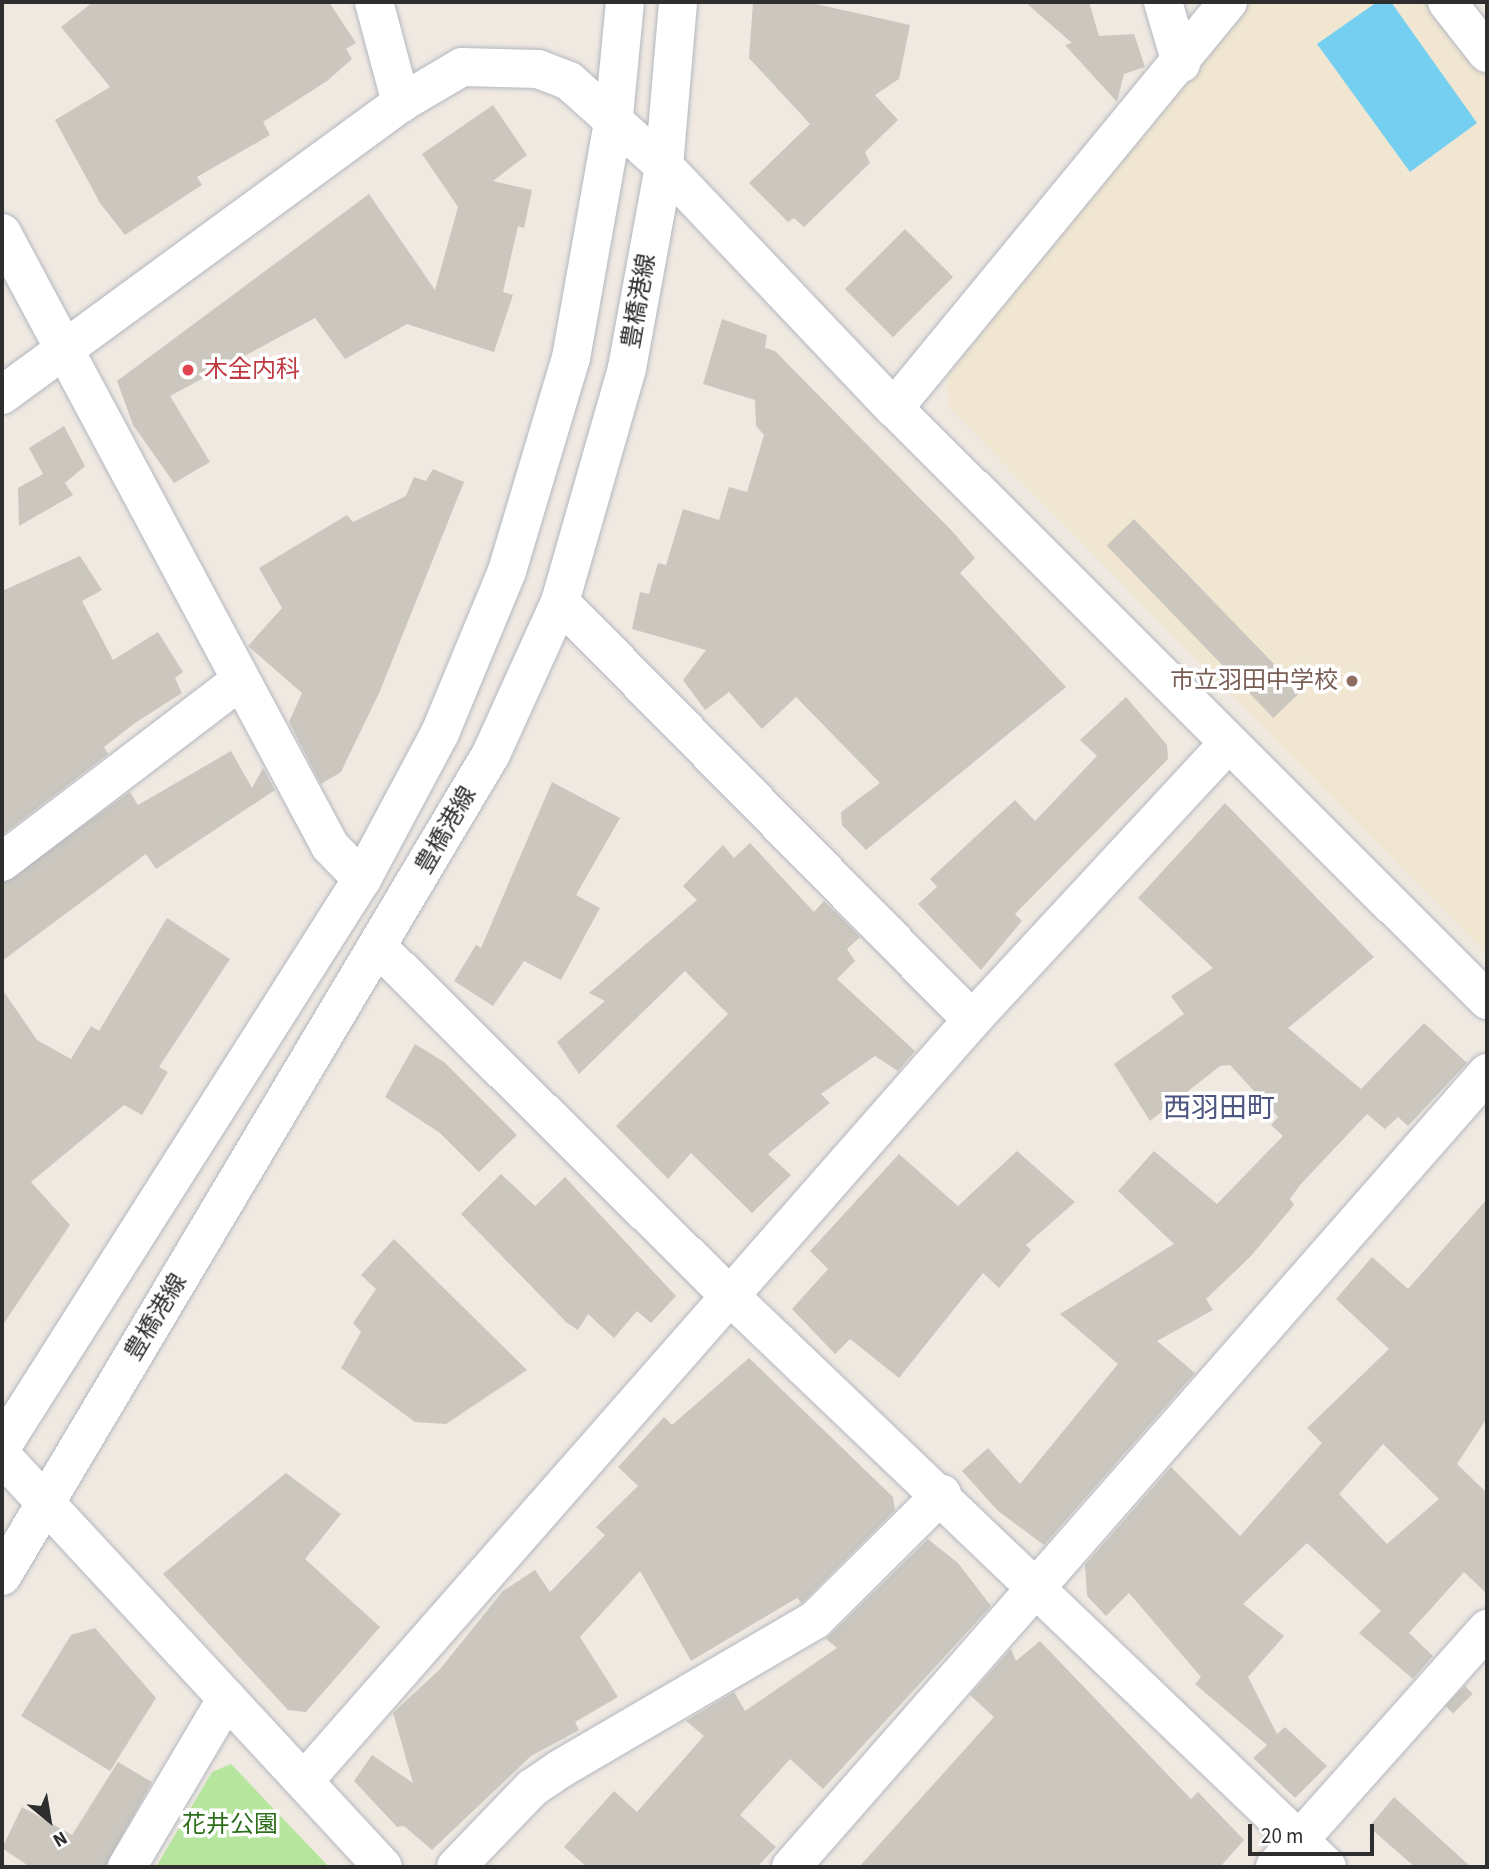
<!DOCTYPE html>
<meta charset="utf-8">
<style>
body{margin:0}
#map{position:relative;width:1489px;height:1869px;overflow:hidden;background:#efe9e1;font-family:"Source Sans 3","Noto Sans JP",sans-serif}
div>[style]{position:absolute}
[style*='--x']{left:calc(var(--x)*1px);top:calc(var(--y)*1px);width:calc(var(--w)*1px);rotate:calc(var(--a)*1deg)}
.education>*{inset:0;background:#f0e6d1}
.green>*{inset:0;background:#b6e59e}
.water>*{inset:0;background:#75cff0}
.building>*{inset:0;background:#cbc7bf;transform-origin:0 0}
.roads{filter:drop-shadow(0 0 2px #b4b7c1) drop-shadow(0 0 2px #b4b7c1)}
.street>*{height:38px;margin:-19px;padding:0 19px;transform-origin:19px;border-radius:19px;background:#fff}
.secondary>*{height:38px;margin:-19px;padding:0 19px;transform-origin:19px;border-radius:19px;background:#fff}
.dots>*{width:19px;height:19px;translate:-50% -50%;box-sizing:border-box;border:4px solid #fff;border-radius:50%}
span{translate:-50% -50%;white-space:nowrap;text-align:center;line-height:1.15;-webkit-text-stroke:7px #fff;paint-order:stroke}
.street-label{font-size:24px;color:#2e2e2e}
.health-label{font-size:24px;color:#be3a42}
.left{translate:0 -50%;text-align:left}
.education-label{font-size:24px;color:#785e54}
.right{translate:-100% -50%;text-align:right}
.park-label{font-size:24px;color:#2c6e1b}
.quarter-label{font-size:28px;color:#4d5680}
.frame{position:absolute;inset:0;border:4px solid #2e2e2e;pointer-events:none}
.north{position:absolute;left:14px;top:1785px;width:70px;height:70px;-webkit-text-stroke:5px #fff;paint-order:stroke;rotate:150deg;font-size:19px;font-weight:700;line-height:28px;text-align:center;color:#2e2e2e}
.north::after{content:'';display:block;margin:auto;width:24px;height:32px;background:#2e2e2e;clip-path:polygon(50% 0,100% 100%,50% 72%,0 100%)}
.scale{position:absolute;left:1248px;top:1824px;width:126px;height:32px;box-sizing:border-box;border:4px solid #2e2e2e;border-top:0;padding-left:9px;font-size:21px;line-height:24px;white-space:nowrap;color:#2e2e2e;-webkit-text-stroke:5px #fff;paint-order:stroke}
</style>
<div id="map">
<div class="education">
<div style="clip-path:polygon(1250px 2px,1428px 2px,1487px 76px,1487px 955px,948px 407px,947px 376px)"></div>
</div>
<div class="green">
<div style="clip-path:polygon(231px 1764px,329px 1867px,156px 1867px,212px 1772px)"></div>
</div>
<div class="water">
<div style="clip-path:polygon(1377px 2px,1391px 2px,1477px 123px,1410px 172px,1317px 44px)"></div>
</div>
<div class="building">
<div style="clip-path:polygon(93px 2px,329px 2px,356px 43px,346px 49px,352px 59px,327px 81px,263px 122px,270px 135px,197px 177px,202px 185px,125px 235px,100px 203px,55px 120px,110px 87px,61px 27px)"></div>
<div style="clip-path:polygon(753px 2px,807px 2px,910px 25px,899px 79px,875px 95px,898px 120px,865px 152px,870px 163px,804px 227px,794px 218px,788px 222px,749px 183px,810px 124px,749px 58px)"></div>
<div style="clip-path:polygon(1025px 2px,1089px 2px,1099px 36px,1134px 34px,1145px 67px,1124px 74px,1117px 102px,1065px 45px,1072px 43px)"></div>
<div style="clip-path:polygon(493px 105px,527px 155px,493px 181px,532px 190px,524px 228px,518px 226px,503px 292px,513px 295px,494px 352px,407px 324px,345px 359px,315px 318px,170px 396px,210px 462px,174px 483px,133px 425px,117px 381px,369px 194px,435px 290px,458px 207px,422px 154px)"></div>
<div style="left:905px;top:229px;width:68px;height:85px;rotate:45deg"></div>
<div style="clip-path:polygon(722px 319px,767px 335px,765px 348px,775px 351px,953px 532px,975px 558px,960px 573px,1066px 687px,866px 850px,842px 825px,841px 812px,880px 783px,796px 697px,762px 729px,729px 692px,705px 710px,683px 680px,706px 650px,632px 629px,640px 592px,649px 594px,658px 563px,666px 565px,683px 509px,719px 520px,729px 487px,747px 492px,764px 435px,756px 426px,755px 400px,703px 384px)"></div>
<div style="clip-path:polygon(64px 426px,85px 466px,65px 483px,73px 495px,19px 526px,18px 488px,43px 474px,29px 448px)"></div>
<div style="clip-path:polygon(433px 469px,464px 482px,380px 691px,341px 772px,321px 784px,289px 722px,302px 693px,248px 646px,282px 608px,259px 568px,347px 515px,353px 522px,406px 496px,414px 477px,426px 481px)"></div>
<div style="left:1134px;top:519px;width:240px;height:38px;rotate:46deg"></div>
<div style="clip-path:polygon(80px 556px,102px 590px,82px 601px,113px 660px,158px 632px,183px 672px,175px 678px,182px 693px,135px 723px,104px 747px,108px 754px,2px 835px,2px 591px)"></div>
<div style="clip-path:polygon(1126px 697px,1167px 745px,1168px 759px,1015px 914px,1022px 921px,981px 970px,918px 904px,937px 887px,930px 879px,1015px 800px,1035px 821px,1097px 756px,1080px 740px)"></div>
<div style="clip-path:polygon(231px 751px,252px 788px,263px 768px,275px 790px,156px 869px,146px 854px,2px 961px,2px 883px,130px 792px,138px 805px)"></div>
<div style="clip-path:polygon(552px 782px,620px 818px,576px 895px,600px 908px,561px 980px,524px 961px,493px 1006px,454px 981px,476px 945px,481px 948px)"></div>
<div style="clip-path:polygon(1225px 803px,1374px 957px,1288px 1028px,1361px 1089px,1424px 1023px,1467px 1063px,1408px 1126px,1398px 1117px,1385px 1129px,1367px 1114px,1300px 1185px,1290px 1199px,1294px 1205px,1250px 1257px,1206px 1299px,1213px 1310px,1157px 1341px,1195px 1373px,1044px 1545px,998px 1511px,962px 1471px,988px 1448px,1020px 1484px,1118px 1364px,1060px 1314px,1174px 1244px,1118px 1191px,1154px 1151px,1217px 1204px,1283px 1136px,1271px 1125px,1278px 1117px,1230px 1065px,1220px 1066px,1150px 1121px,1114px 1064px,1184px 1014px,1171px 996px,1213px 968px,1138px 898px)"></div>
<div style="clip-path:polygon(750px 843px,814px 912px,824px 901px,860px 937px,847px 949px,855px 961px,837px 979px,915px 1051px,898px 1071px,875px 1056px,821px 1094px,830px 1103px,768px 1154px,791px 1175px,752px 1213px,691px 1153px,668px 1179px,616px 1126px,728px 1014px,685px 971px,579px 1074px,557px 1042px,605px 1001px,589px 993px,697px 900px,683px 886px,723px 845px,734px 858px)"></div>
<div style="clip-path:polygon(167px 918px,230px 959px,159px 1067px,168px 1072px,142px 1115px,124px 1105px,31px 1182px,70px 1225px,2px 1326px,2px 989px,37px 1040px,71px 1059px,91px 1026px,99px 1031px)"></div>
<div style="clip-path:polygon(415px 1044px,444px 1062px,517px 1135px,479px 1172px,440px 1133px,385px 1097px)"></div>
<div style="clip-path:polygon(1017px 1151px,1075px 1202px,1026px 1245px,1031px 1250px,999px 1288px,983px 1273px,899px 1378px,850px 1339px,835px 1354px,792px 1309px,828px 1269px,810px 1251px,899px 1154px,958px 1206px)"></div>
<div style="clip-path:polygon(501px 1174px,535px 1206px,565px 1177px,676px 1296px,651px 1323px,637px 1311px,614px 1338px,588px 1314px,578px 1330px,567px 1323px,461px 1214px)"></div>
<div style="clip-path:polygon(evenodd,1487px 1199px,1487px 1418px,1457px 1464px,1487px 1493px,1487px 1594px,1464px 1572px,1409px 1633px,1433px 1656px,1413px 1679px,1359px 1633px,1381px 1611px,1307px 1543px,1243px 1604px,1284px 1636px,1248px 1677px,1277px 1734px,1285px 1727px,1327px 1766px,1295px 1798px,1253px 1758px,1267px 1745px,1195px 1684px,1201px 1677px,1129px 1593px,1106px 1616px,1087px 1596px,1085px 1565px,1171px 1467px,1240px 1536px,1322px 1443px,1307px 1428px,1389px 1349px,1336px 1299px,1372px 1257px,1408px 1289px,1487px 1199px,1383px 1444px,1439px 1499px,1387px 1544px,1339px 1494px,1383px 1444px)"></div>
<div style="clip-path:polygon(394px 1239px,527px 1370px,446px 1424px,415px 1422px,341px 1368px,361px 1332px,353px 1323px,376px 1289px,361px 1275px)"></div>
<div style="clip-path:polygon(749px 1358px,893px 1497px,895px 1510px,802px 1603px,797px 1598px,691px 1661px,640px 1571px,580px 1637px,618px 1697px,575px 1722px,579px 1730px,531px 1756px,432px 1850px,404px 1826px,397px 1827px,354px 1781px,372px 1755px,413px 1783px,393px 1713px,440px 1669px,503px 1591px,535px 1570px,550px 1592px,605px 1535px,596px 1527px,638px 1486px,618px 1467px,664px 1417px,672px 1425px)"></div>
<div style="clip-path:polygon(286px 1473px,341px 1514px,305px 1559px,380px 1627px,306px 1712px,288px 1710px,163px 1574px)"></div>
<div style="clip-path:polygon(928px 1539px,958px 1563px,991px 1606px,823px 1789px,790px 1759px,740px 1815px,776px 1847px,757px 1867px,587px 1867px,564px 1847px,614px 1791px,637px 1812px,704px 1736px,686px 1721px,734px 1692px,745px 1711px,837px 1648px,826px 1639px)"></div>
<div style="clip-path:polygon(95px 1628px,156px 1698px,110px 1771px,21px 1716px,71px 1635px)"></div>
<div style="clip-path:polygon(1040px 1641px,1191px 1799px,1198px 1792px,1244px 1840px,1220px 1867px,859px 1867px,994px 1717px,970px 1695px,1011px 1649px,1016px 1661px)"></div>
<div style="left:1465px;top:1686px;width:11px;height:28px;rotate:45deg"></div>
<div style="clip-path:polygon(118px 1762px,152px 1782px,105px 1867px,30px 1867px,2px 1848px,22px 1807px,72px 1835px)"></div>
<div style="clip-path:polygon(1394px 1797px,1471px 1867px,1415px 1867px,1369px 1827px)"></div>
</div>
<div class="roads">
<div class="street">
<div style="--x:374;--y:2;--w:105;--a:75"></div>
<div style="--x:1163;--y:2;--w:64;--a:73.6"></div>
<div style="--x:1447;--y:2;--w:65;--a:51.9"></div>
<div style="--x:2;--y:233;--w:695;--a:61.85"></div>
<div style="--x:330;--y:846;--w:46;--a:45.9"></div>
<div style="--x:2;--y:395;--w:494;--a:-36.2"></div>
<div style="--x:401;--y:103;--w:71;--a:-30.5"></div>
<div style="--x:462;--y:67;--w:76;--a:1.5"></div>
<div style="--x:538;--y:69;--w:33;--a:21"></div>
<div style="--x:569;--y:81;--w:127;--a:41.8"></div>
<div style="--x:894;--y:408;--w:526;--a:-50.56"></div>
<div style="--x:560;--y:602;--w:587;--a:45.41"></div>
<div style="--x:2;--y:862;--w:299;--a:-37.3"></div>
<div style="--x:378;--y:947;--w:496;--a:44.8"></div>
<div style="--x:730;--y:1296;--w:826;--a:43.72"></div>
<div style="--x:304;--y:1781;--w:1013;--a:-48.72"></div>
<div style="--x:972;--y:1020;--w:376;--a:-47.2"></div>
<div style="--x:127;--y:1867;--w:196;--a:-59.4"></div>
<div style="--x:456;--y:1867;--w:110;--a:-46.1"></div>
<div style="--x:532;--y:1788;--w:34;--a:-34"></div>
<div style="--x:560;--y:1769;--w:295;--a:-30.3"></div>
<div style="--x:815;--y:1620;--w:179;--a:-44.8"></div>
<div style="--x:791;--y:1867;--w:1056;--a:-48.76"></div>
<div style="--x:1275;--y:1867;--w:319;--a:-48.3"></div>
</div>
<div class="secondary">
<div style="--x:664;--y:166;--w:334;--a:46.5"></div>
<div style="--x:894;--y:408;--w:838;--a:44.95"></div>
<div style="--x:2;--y:1446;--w:672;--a:-57.59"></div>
<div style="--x:362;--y:879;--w:166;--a:-61.9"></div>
<div style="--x:440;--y:733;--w:175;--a:-67.5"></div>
<div style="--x:507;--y:571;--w:222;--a:-73.3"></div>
<div style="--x:571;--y:358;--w:246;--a:-79.9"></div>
<div style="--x:614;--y:116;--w:115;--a:-84.5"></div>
<div style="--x:2;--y:1456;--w:560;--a:47.17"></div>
<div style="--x:2;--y:1576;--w:956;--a:-59.25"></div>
<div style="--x:491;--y:754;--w:167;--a:-65.6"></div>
<div style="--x:560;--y:602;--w:243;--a:-74"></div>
<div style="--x:627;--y:368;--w:205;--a:-79.6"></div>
<div style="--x:664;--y:166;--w:165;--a:-85.1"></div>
</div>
</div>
<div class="dots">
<div style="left:188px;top:370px;background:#e0444e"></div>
<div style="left:1352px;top:681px;background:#8d6e63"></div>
</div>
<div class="street-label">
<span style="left:639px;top:301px;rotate:-80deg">豊橋港線</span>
<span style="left:446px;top:830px;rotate:-60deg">豊橋港線</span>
<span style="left:156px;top:1317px;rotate:-59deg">豊橋港線</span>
</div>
<div class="health-label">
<span class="left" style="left:204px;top:370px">木全内科</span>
</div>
<div class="education-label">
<span class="right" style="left:1338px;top:681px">市立羽田中学校</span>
</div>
<div class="park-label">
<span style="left:230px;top:1825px">花井公園</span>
</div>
<div class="quarter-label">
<span style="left:1219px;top:1108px">西羽田町</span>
</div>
<div class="frame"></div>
<div class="north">N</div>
<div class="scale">20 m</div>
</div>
